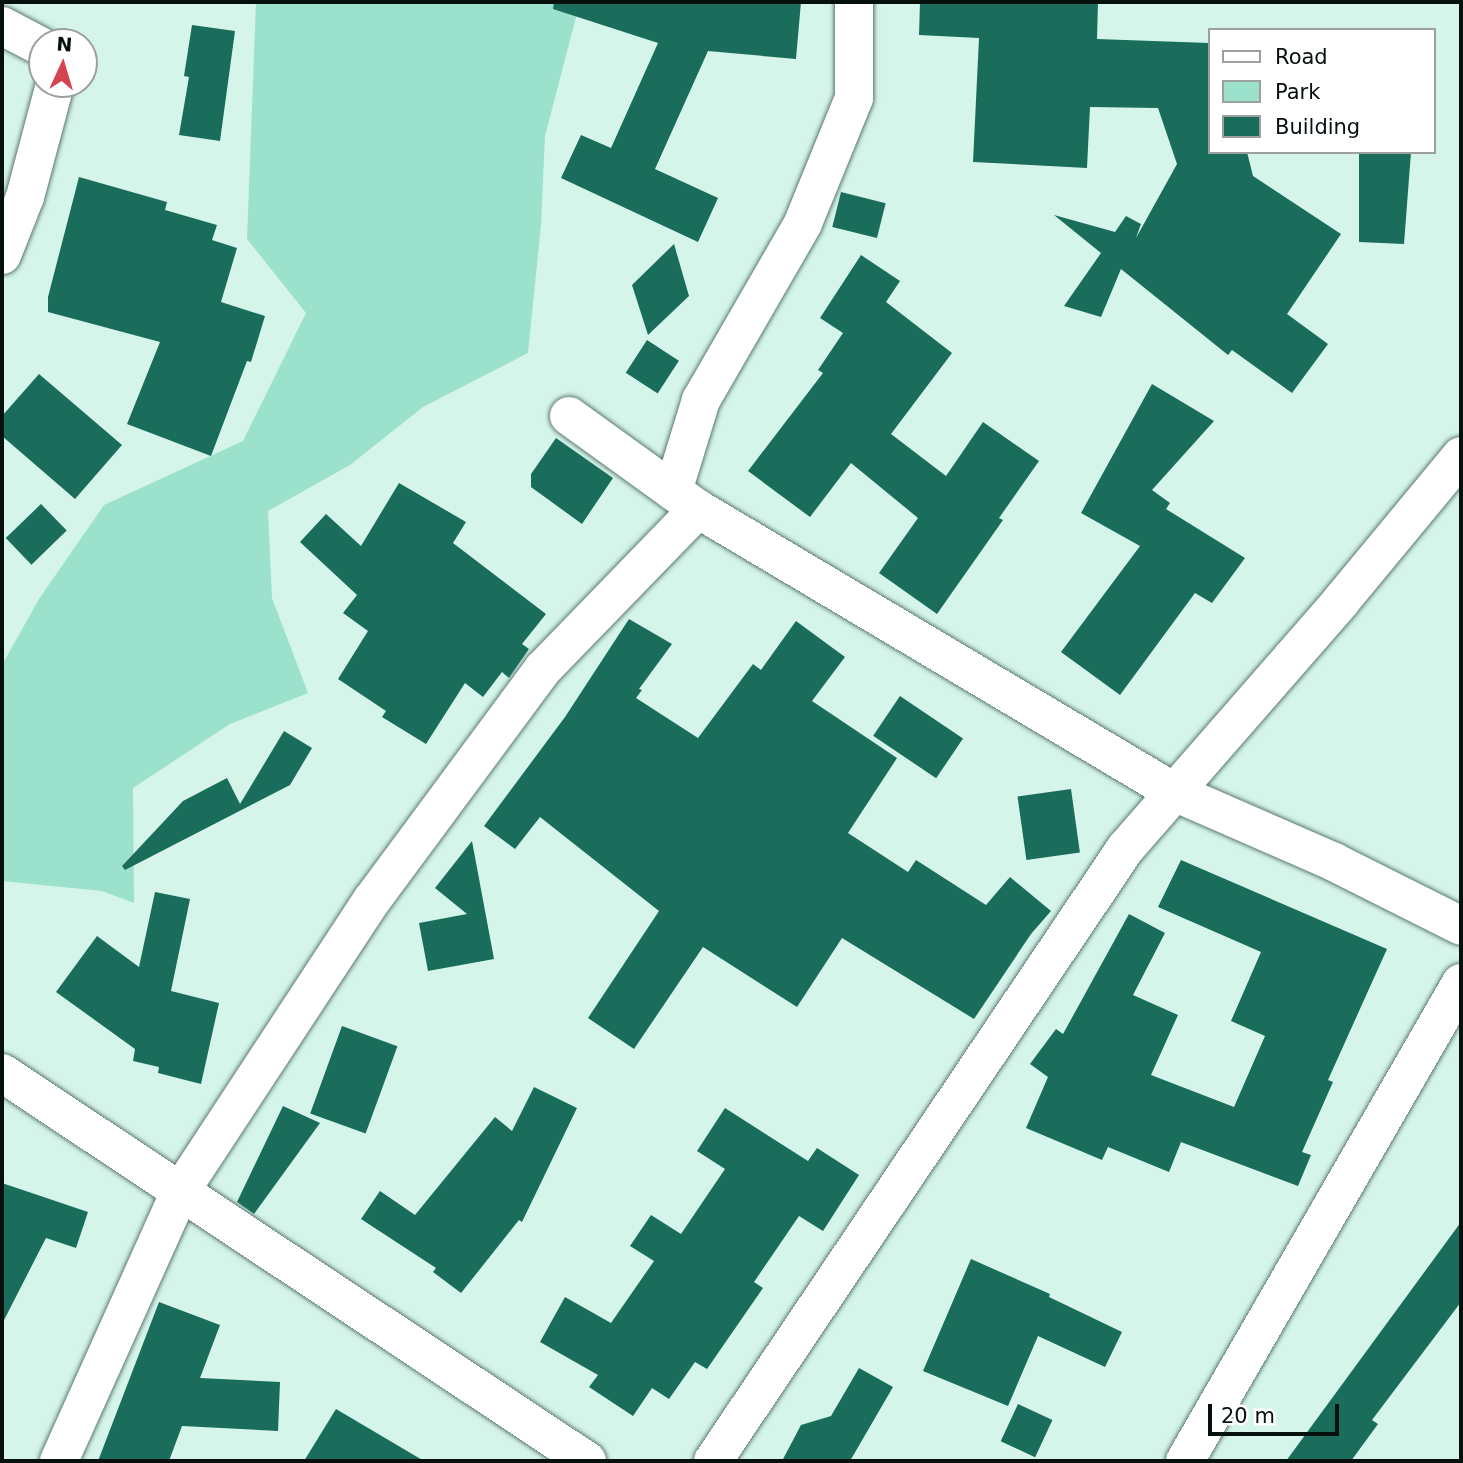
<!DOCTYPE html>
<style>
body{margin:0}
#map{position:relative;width:1463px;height:1463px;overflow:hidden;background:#d5f5eb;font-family:"DejaVu Sans",sans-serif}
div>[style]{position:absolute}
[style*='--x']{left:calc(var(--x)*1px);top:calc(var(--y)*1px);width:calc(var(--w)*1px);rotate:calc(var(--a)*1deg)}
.green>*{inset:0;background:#9ce1cc}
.building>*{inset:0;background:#1a6d5a;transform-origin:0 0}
.roads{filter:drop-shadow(0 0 2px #5c7970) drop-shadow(0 0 2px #5c7970)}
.street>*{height:38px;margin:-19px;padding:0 19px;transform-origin:19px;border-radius:19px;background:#fff}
.secondary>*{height:38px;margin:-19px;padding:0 19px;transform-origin:19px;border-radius:19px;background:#fff}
span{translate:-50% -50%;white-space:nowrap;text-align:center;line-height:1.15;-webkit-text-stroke:5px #fff;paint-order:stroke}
.frame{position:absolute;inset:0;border:4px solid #06110e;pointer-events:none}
.legend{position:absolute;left:1208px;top:28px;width:228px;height:126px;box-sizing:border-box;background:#fff;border:2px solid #9ba09f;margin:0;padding:9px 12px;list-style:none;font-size:21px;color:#06110e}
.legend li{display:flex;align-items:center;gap:14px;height:35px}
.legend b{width:35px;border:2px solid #9ba09f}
.north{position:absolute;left:28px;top:28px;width:70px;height:70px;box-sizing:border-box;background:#fff;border:2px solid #9ba09f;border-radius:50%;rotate:4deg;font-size:19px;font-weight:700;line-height:28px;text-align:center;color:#06110e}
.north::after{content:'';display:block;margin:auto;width:24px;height:32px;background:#d44350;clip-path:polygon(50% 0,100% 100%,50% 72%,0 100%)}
.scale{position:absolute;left:1208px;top:1404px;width:131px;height:32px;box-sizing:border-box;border:4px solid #06110e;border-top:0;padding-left:9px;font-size:21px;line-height:24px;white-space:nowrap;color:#06110e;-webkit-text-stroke:5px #fff;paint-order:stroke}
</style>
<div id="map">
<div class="green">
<div style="clip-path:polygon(256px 2px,580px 2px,545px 136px,541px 225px,528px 353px,423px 407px,350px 465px,268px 511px,272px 598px,308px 693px,230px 724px,133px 788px,134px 903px,102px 891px,2px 881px,2px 665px,39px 599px,104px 505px,243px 441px,306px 313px,247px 239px)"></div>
</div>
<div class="building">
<div style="clip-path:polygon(554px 2px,801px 2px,796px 59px,708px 51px,655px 169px,718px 198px,698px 242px,561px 178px,581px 135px,611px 148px,658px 43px,553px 9px)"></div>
<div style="clip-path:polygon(920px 2px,1098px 2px,1097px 39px,1209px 43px,1209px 152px,1247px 152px,1253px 176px,1341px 234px,1287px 314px,1328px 344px,1292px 393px,1232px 350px,1228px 355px,1121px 269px,1101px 317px,1064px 306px,1101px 253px,1054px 215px,1115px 232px,1126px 216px,1141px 224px,1136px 238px,1177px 164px,1158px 108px,1090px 107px,1087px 168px,973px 162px,979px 38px,919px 35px)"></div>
<div style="clip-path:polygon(192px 25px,235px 31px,220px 141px,179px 135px,189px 77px,184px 76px)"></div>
<div style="clip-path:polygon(1359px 152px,1411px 152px,1404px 244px,1359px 242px)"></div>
<div style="clip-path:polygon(79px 177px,167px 202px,165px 210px,217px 225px,212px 240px,237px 248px,221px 302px,265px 316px,251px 362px,247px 361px,211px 456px,127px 424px,160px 342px,48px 312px,48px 297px)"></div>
<div style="left:841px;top:192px;width:46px;height:36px;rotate:14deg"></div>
<div style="clip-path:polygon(674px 244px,689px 296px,648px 335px,632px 285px)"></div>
<div style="clip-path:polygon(861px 255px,900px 281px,886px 302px,952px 353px,891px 434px,946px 476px,983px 422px,1039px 461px,999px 518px,1003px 520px,937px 614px,879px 573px,918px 518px,851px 463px,810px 517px,748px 471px,823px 373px,818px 370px,843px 333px,820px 318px)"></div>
<div style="left:647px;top:340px;width:38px;height:39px;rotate:33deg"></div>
<div style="clip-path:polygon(39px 374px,122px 445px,75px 499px,2px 436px,2px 416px)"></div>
<div style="clip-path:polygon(1152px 384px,1214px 421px,1152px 490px,1170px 503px,1166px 509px,1245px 558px,1212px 603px,1195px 593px,1120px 695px,1061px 652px,1140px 546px,1081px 513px)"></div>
<div style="clip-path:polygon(556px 438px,613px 478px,582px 524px,531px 487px,531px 474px)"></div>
<div style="clip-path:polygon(399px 483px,466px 522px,453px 543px,546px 614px,522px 644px,529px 649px,509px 678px,502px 672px,483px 697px,465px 683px,426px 744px,382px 717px,386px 711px,338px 679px,368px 631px,343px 613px,357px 595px,300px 542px,326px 514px,361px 546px)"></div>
<div style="left:41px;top:504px;width:37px;height:49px;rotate:46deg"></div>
<div style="clip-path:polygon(629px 619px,672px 644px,639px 689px,642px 690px,636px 698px,698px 738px,753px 664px,761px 670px,796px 621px,845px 657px,812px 701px,897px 758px,848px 833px,908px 872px,916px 860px,986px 905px,1010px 877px,1051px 911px,1031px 934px,974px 1019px,842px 938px,797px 1007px,703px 947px,634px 1049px,588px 1018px,659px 911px,540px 817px,515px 849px,484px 826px,565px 717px)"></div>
<div style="left:900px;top:696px;width:76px;height:48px;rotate:34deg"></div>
<div style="clip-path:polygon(284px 731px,312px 748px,290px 785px,125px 870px,122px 866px,183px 801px,227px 778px,240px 804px)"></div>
<div style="left:1071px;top:789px;width:64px;height:54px;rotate:82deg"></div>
<div style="clip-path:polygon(472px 841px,494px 959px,428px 971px,419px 923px,467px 914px,435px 888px)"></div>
<div style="clip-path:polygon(1181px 860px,1387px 949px,1328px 1080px,1333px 1082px,1302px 1152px,1311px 1155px,1298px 1186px,1181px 1142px,1169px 1172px,1108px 1147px,1102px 1160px,1026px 1128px,1048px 1077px,1030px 1064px,1056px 1029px,1063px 1034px,1129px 914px,1165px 933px,1133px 995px,1178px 1015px,1151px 1075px,1234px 1107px,1265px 1036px,1231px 1021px,1261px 952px,1158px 907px)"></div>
<div style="clip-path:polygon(155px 892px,190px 899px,171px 991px,219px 1003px,201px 1084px,158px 1073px,159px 1067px,133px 1061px,135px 1049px,56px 992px,97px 936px,139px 967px)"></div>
<div style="left:342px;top:1026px;width:59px;height:93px;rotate:20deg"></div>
<div style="clip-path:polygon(534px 1087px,577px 1108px,522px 1222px,519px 1220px,461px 1293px,433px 1272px,436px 1268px,361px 1219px,380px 1191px,415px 1215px,495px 1117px,512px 1131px)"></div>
<div style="clip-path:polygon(283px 1106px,320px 1123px,254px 1214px,237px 1202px)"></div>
<div style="clip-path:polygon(725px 1108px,808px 1161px,817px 1148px,859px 1175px,823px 1231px,799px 1216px,754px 1282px,763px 1288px,707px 1369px,695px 1362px,669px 1399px,652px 1388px,633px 1416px,589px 1387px,598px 1375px,540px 1342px,565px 1297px,611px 1323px,654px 1261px,630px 1246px,651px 1215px,681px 1234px,725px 1169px,697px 1151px)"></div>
<div style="clip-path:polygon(2px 1183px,88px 1212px,76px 1248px,46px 1238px,2px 1324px)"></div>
<div style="clip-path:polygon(1461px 1222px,1461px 1302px,1372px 1420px,1378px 1424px,1351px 1461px,1286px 1461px)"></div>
<div style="clip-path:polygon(971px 1259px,1050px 1294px,1049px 1297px,1122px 1332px,1105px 1367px,1038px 1336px,1008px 1406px,923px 1371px)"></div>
<div style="clip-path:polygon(159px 1302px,220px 1325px,200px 1378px,280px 1382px,278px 1431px,182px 1426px,169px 1461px,98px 1461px)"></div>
<div style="clip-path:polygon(859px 1368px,893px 1387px,850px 1461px,782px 1461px,801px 1425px,831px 1416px)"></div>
<div style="left:1018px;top:1404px;width:38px;height:41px;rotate:25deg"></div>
<div style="clip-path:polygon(336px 1409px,424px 1461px,304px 1461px)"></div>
</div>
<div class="roads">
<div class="street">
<div style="--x:2;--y:26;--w:45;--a:27.7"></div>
<div style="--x:2;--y:255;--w:62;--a:-68.4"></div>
<div style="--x:25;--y:197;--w:117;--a:-75.1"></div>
<div style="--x:569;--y:416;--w:159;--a:35.8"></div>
<div style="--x:698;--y:509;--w:554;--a:30.73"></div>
<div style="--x:1174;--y:792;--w:175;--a:23.6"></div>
<div style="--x:1334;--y:862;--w:142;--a:26.7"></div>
<div style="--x:673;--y:491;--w:95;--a:-72.9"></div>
<div style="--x:701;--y:400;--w:204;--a:-60"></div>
<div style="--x:803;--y:223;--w:135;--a:-67.8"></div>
<div style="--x:854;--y:98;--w:96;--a:-90"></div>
<div style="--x:59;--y:1461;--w:295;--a:-65.8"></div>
<div style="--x:180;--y:1192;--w:349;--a:-56.7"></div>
<div style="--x:372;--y:900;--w:287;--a:-53.5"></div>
<div style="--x:543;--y:669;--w:223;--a:-45.9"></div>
<div style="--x:713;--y:1461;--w:738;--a:-56.05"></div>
<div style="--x:1125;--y:849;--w:329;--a:-48.9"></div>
<div style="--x:1341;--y:601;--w:188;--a:-50.4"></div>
<div style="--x:1185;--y:1461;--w:552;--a:-60"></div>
</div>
<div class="secondary">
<div style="--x:2;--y:1073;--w:702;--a:33.55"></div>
</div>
</div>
<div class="frame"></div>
<ul class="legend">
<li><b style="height:9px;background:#fff"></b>Road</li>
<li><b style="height:19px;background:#9ce1cc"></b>Park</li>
<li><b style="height:19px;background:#1a6d5a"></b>Building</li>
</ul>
<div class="north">N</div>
<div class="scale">20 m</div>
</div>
